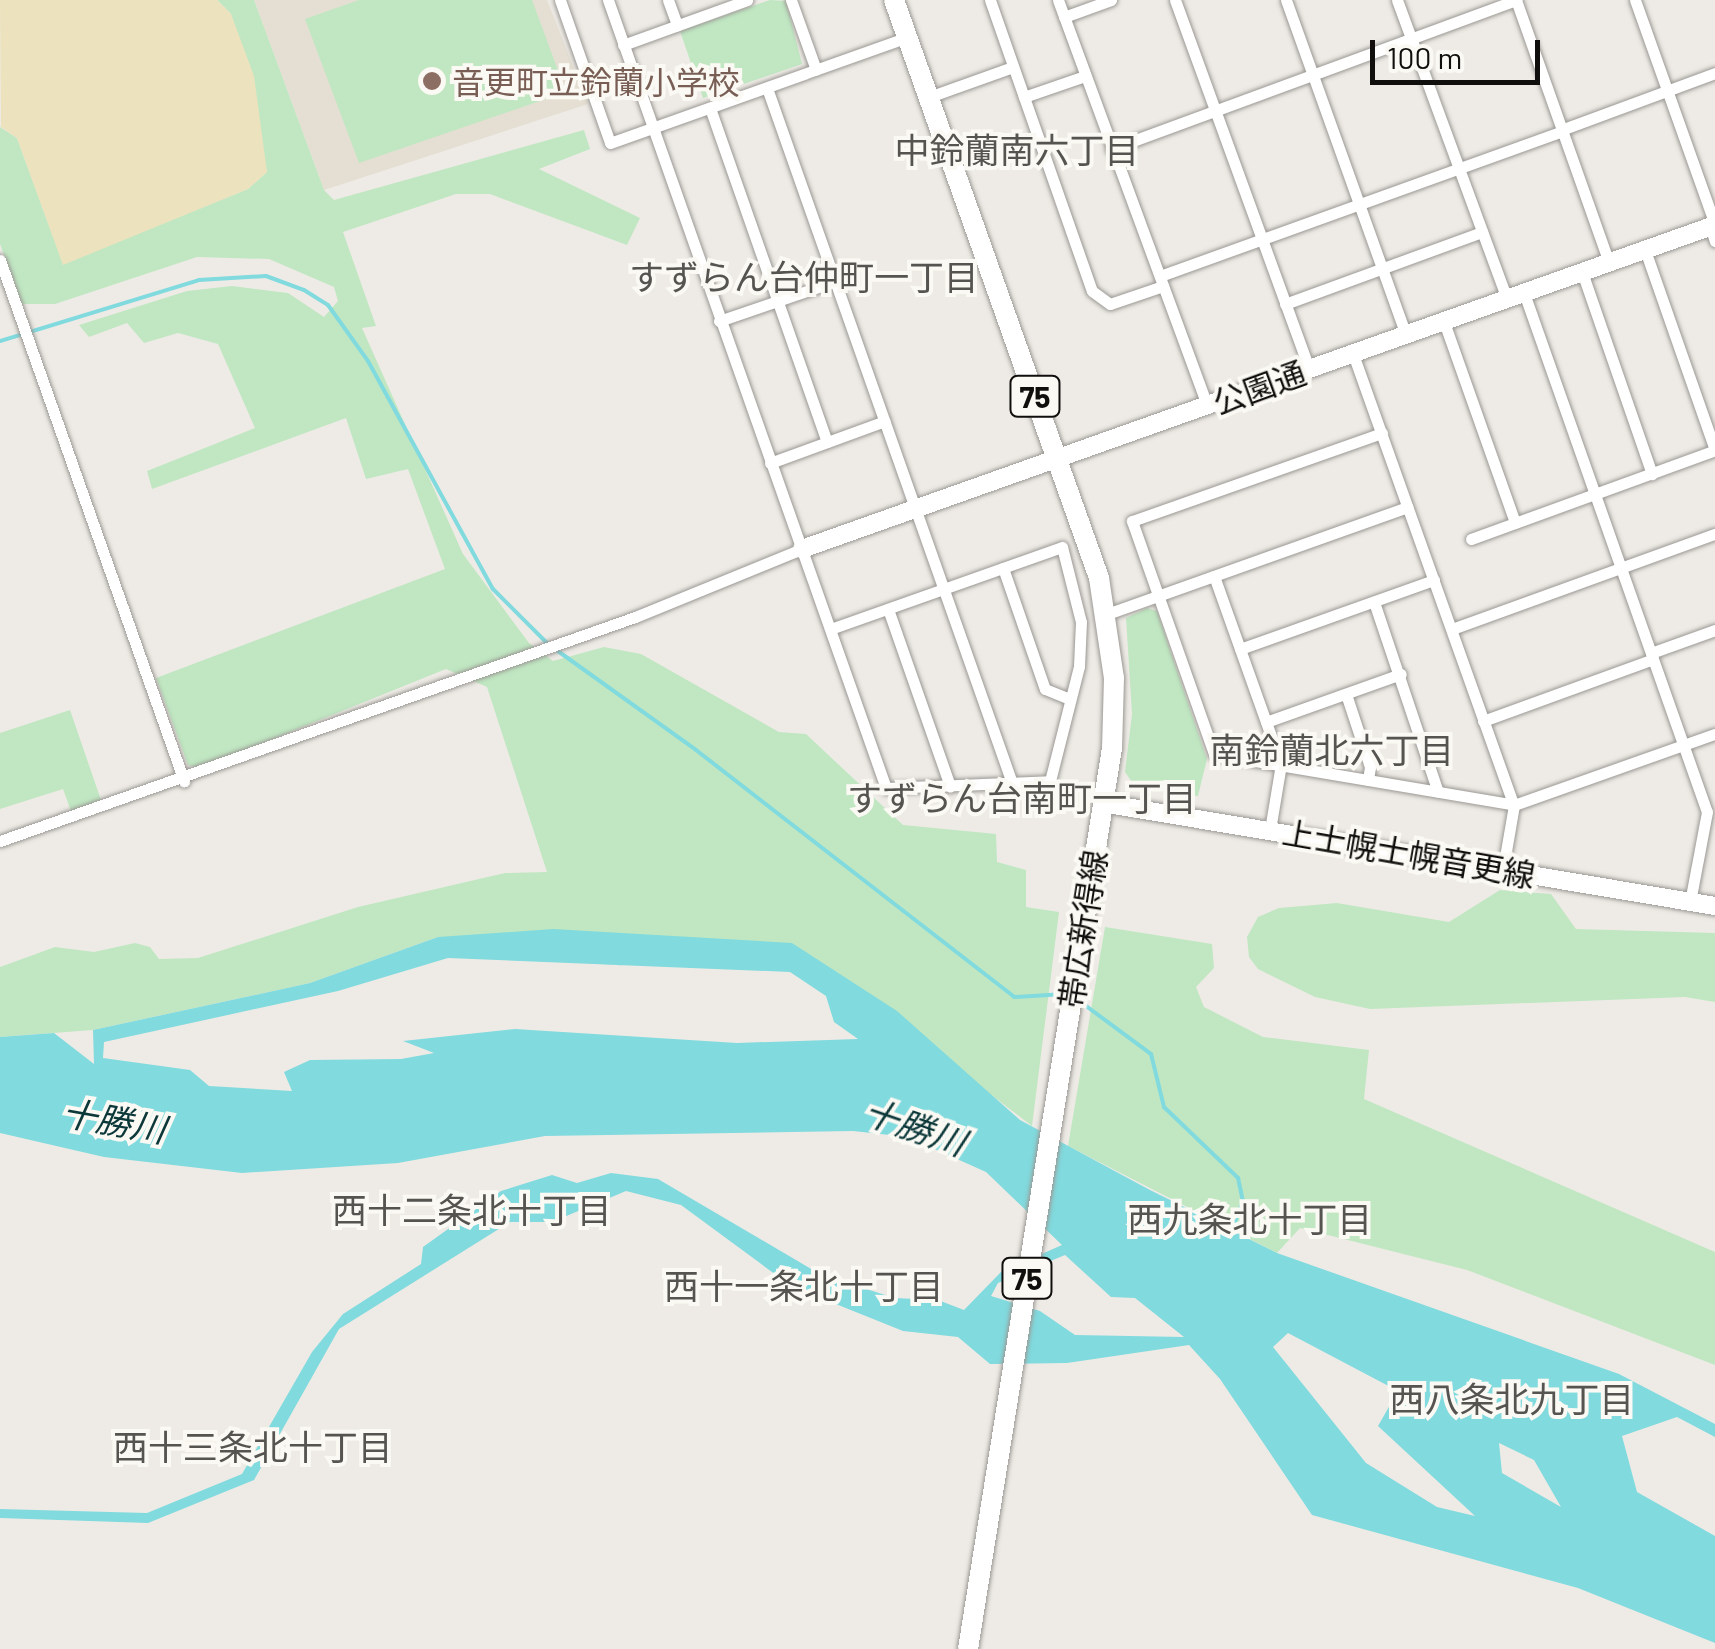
<!DOCTYPE html>
<meta charset="utf-8">
<style>
body{margin:0}
#map{position:relative;width:1715px;height:1649px;overflow:hidden;background:#eeebe6;font-family:Barlow,"Noto Sans JP",sans-serif}
div>[style]{position:absolute}
[style*='--x']{left:calc(var(--x)*1px);top:calc(var(--y)*1px);width:calc(var(--w)*1px);rotate:calc(var(--a)*1deg)}
.built>*{inset:0;background:#e4dfd2}
.green>*{inset:0;background:#c0e7c2}
.sand>*{inset:0;background:#ece2bd}
.water>*{inset:0;background:#81dade}
.stream>*{height:4px;margin:-2px;padding:0 2px;transform-origin:2px;border-radius:2px;background:#81dade}
.roads{filter:drop-shadow(0 0 2px #9b9894) drop-shadow(0 0 2px #9b9894)}
.street>*{height:11px;margin:-5.5px;padding:0 5.5px;transform-origin:5.5px;border-radius:5.5px;background:#fff}
.secondary>*{height:18px;margin:-9px;padding:0 9px;transform-origin:9px;border-radius:9px;background:#fff}
.primary>*{height:20px;margin:-10px;padding:0 10px;transform-origin:10px;border-radius:10px;background:#fff}
.dots>*{width:28px;height:28px;translate:-50% -50%;box-sizing:border-box;border:5px solid #fbf9f3;border-radius:50%}
span{translate:-50% -50%;white-space:nowrap;text-align:center;line-height:1.15;-webkit-text-stroke:8px #fbf9f3;paint-order:stroke}
.shield-label span{padding:2px 8px;background:#fbf9f3;border:2px solid;border-radius:8px;-webkit-text-stroke-width:0}
.shield-label{font-size:30px;color:#100f0d;font-weight:700}
.education-label{font-size:32px;color:#785e54}
.left{translate:0 -50%;text-align:left}
.street-label{font-size:32px;color:#100f0d}
.neighbourhood-label{font-size:35px;color:#565450}
.water-label{font-size:35px;color:#0c383a;font-style:italic}
.scale{position:absolute;left:1370px;top:40px;width:170px;height:45px;box-sizing:border-box;border:5px solid #100f0d;border-top:0;padding-left:12px;font-size:30px;line-height:35px;white-space:nowrap;color:#100f0d;-webkit-text-stroke:8px #fbf9f3;paint-order:stroke}
</style>
<div id="map">
<div class="built">
<div style="clip-path:polygon(254px 0,547px 0,588px 104px,324px 190px)"></div>
</div>
<div class="green">
<div style="clip-path:polygon(217px 0,254px 0,324px 190px,334px 200px,584px 130px,590px 149px,539px 169px,640px 218px,627px 245px,490px 194px,456px 194px,343px 232px,376px 326px,362px 328px,463px 554px,529px 643px,553px 661px,604px 647px,641px 654px,779px 732px,806px 734px,903px 825px,996px 834px,997px 862px,1026px 870px,1026px 907px,1059px 912px,1032px 1126px,792px 943px,438px 937px,310px 983px,93px 1030px,0 1037px,0 967px,55px 947px,94px 952px,135px 943px,150px 947px,159px 959px,198px 958px,358px 907px,505px 873px,547px 872px,487px 687px,446px 669px,201px 768px,188px 765px,156px 678px,445px 569px,408px 469px,366px 479px,346px 418px,152px 489px,147px 471px,255px 428px,218px 344px,178px 333px,144px 343px,127px 323px,89px 337px,79px 325px,187px 291px,232px 286px,288px 293px,324px 317px,338px 301px,334px 287px,269px 259px,197px 257px,55px 304px,22px 304px,0 244px,0 127px,17px 138px,63px 264px,248px 189px,267px 172px,231px 14px)"></div>
<div style="clip-path:polygon(359px 0,532px 0,566px 92px,359px 163px,305px 19px)"></div>
<div style="clip-path:polygon(770px 0,786px 1px,802px 64px,703px 98px,680px 31px)"></div>
<div style="clip-path:polygon(1147px 608px,1157px 611px,1207px 759px,1198px 796px,1136px 788px,1125px 772px,1132px 714px,1126px 618px)"></div>
<div style="clip-path:polygon(70px 710px,101px 800px,71px 811px,63px 789px,0 809px,0 733px)"></div>
<div style="clip-path:polygon(1500px 890px,1551px 894px,1576px 929px,1715px 933px,1715px 1002px,1685px 997px,1370px 1009px,1315px 997px,1258px 969px,1249px 957px,1247px 937px,1258px 917px,1279px 908px,1337px 903px,1449px 922px)"></div>
<div style="clip-path:polygon(1105px 927px,1212px 944px,1214px 968px,1196px 987px,1204px 1007px,1263px 1037px,1369px 1050px,1364px 1099px,1715px 1252px,1715px 1365px,1467px 1270px,1300px 1228px,1277px 1253px,1068px 1146px)"></div>
</div>
<div class="sand">
<div style="clip-path:polygon(0 0,217px 0,231px 14px,254px 76px,267px 172px,248px 189px,63px 265px,17px 138px,1px 127px)"></div>
</div>
<div class="water">
<div style="clip-path:polygon(evenodd,553px 929px,792px 943px,897px 1011px,1020px 1120px,1150px 1190px,1277px 1253px,1619px 1374px,1715px 1424px,1715px 1437px,1677px 1417px,1622px 1436px,1637px 1492px,1715px 1536px,1715px 1643px,1578px 1588px,1312px 1515px,1220px 1379px,1189px 1345px,1067px 1363px,990px 1364px,958px 1337px,903px 1331px,791px 1286px,681px 1205px,626px 1191px,552px 1222px,510px 1222px,339px 1329px,254px 1480px,148px 1523px,0 1518px,0 1509px,147px 1513px,242px 1474px,312px 1352px,343px 1314px,421px 1264px,423px 1247px,501px 1191px,552px 1175px,577px 1183px,611px 1173px,658px 1179px,818px 1273px,894px 1298px,938px 1300px,964px 1310px,1001px 1272px,1062px 1245px,986px 1172px,908px 1137px,853px 1131px,545px 1136px,398px 1163px,242px 1173px,104px 1157px,0 1133px,0 1037px,54px 1033px,94px 1064px,93px 1030px,310px 983px,438px 937px,553px 929px,448px 958px,790px 972px,826px 996px,834px 1022px,858px 1039px,737px 1043px,515px 1029px,403px 1041px,434px 1053px,401px 1059px,310px 1060px,284px 1072px,292px 1091px,209px 1086px,190px 1070px,103px 1058px,104px 1042px,338px 991px,448px 958px,553px 929px,1065px 1255px,1111px 1297px,1135px 1298px,1184px 1337px,1075px 1335px,1040px 1311px,991px 1296px,998px 1283px,1065px 1255px,553px 929px,1288px 1333px,1398px 1391px,1378px 1426px,1475px 1516px,1437px 1507px,1366px 1463px,1273px 1347px,1288px 1333px,553px 929px,1499px 1443px,1534px 1460px,1561px 1507px,1502px 1473px,1499px 1443px)"></div>
</div>
<div class="stream">
<div style="--x:0;--y:341;--w:208;--a:-17"></div>
<div style="--x:199;--y:280;--w:67;--a:-3.4"></div>
<div style="--x:266;--y:276;--w:40;--a:20.2"></div>
<div style="--x:304;--y:290;--w:28;--a:32"></div>
<div style="--x:328;--y:305;--w:69;--a:54.5"></div>
<div style="--x:368;--y:361;--w:260;--a:61.3"></div>
<div style="--x:493;--y:589;--w:76;--a:45"></div>
<div style="--x:555;--y:649;--w:173;--a:35.6"></div>
<div style="--x:696;--y:750;--w:403;--a:37.8"></div>
<div style="--x:1014;--y:997;--w:51;--a:-3.4"></div>
<div style="--x:1078;--y:1000;--w:91;--a:36.5"></div>
<div style="--x:1151;--y:1054;--w:55;--a:76.2"></div>
<div style="--x:1164;--y:1107;--w:103;--a:43.8"></div>
<div style="--x:1238;--y:1178;--w:24;--a:78"></div>
<div style="--x:1243;--y:1201;--w:36;--a:111"></div>
</div>
<div class="roads">
<div class="street">
<div style="--x:560;--y:0;--w:151;--a:70.7"></div>
<div style="--x:610;--y:143;--w:315;--a:-19.6"></div>
<div style="--x:608;--y:0;--w:836;--a:70.57"></div>
<div style="--x:886;--y:788;--w:164;--a:-2.4"></div>
<div style="--x:1050;--y:781;--w:119;--a:-75.8"></div>
<div style="--x:1079;--y:666;--w:44;--a:-87.4"></div>
<div style="--x:1081;--y:622;--w:77;--a:-104.2"></div>
<div style="--x:1062;--y:547;--w:245;--a:160.5"></div>
<div style="--x:668;--y:0;--w:27;--a:70"></div>
<div style="--x:791;--y:0;--w:74;--a:70.3"></div>
<div style="--x:990;--y:0;--w:308;--a:70.7"></div>
<div style="--x:1092;--y:291;--w:22;--a:36"></div>
<div style="--x:1110;--y:304;--w:56;--a:-18.8"></div>
<div style="--x:1058;--y:0;--w:432;--a:69.8"></div>
<div style="--x:1175;--y:0;--w:393;--a:70"></div>
<div style="--x:1286;--y:0;--w:356;--a:70.3"></div>
<div style="--x:1397;--y:0;--w:319;--a:69.8"></div>
<div style="--x:1635;--y:0;--w:239;--a:70.4"></div>
<div style="--x:1064;--y:17;--w:50;--a:-19.9"></div>
<div style="--x:623;--y:45;--w:132;--a:-19.9"></div>
<div style="--x:767;--y:88;--w:737;--a:70.58"></div>
<div style="--x:929;--y:97;--w:89;--a:-19.7"></div>
<div style="--x:1024;--y:97;--w:65;--a:-19"></div>
<div style="--x:710;--y:108;--w:354;--a:70.7"></div>
<div style="--x:1561;--y:130;--w:164;--a:-20.3"></div>
<div style="--x:1111;--y:149;--w:432;--a:-20.2"></div>
<div style="--x:1516;--y:0;--w:279;--a:70.5"></div>
<div style="--x:1710;--y:226;--w:16;--a:72"></div>
<div style="--x:1645;--y:250;--w:212;--a:70.7"></div>
<div style="--x:0;--y:260;--w:553;--a:70.55"></div>
<div style="--x:1582;--y:272;--w:214;--a:70.9"></div>
<div style="--x:1160;--y:276;--w:427;--a:-19.8"></div>
<div style="--x:1524;--y:293;--w:550;--a:70.58"></div>
<div style="--x:1707;--y:812;--w:92;--a:100.7"></div>
<div style="--x:1285;--y:304;--w:210;--a:-20.1"></div>
<div style="--x:719;--y:321;--w:124;--a:-18.9"></div>
<div style="--x:1444;--y:322;--w:213;--a:70.5"></div>
<div style="--x:1353;--y:354;--w:479;--a:70.4"></div>
<div style="--x:1514;--y:805;--w:65;--a:99.8"></div>
<div style="--x:1382;--y:433;--w:265;--a:160.6"></div>
<div style="--x:1132;--y:521;--w:247;--a:70.6"></div>
<div style="--x:1214;--y:754;--w:304;--a:9.6"></div>
<div style="--x:1514;--y:805;--w:213;--a:-19.5"></div>
<div style="--x:770;--y:463;--w:122;--a:-20.1"></div>
<div style="--x:1471;--y:539;--w:260;--a:-20"></div>
<div style="--x:1003;--y:568;--w:128;--a:70.9"></div>
<div style="--x:1045;--y:689;--w:27;--a:22"></div>
<div style="--x:1214;--y:576;--w:200;--a:70.4"></div>
<div style="--x:1281;--y:764;--w:67;--a:99.5"></div>
<div style="--x:1374;--y:602;--w:200;--a:71.4"></div>
<div style="--x:888;--y:609;--w:188;--a:70.7"></div>
<div style="--x:1107;--y:614;--w:319;--a:-19.6"></div>
<div style="--x:1452;--y:629;--w:280;--a:-19.9"></div>
<div style="--x:1240;--y:649;--w:206;--a:-19.6"></div>
<div style="--x:1651;--y:653;--w:68;--a:-19.8"></div>
<div style="--x:1346;--y:694;--w:77;--a:71.8"></div>
<div style="--x:1370;--y:767;--w:13;--a:99"></div>
<div style="--x:1483;--y:721;--w:181;--a:-20"></div>
<div style="--x:1266;--y:722;--w:143;--a:-19.6"></div>
<div style="--x:0;--y:841;--w:673;--a:-19.43"></div>
<div style="--x:635;--y:617;--w:180;--a:-22.2"></div>
</div>
<div class="secondary">
<div style="--x:802;--y:549;--w:969;--a:-19.54"></div>
<div style="--x:1102;--y:803;--w:622;--a:9.54"></div>
</div>
<div class="primary">
<div style="--x:894;--y:0;--w:613;--a:70.47"></div>
<div style="--x:1099;--y:578;--w:101;--a:81.5"></div>
<div style="--x:1114;--y:678;--w:70;--a:91.6"></div>
<div style="--x:1112;--y:748;--w:912;--a:99.08"></div>
</div>
</div>
<div class="dots">
<div style="left:432px;top:81px;background:#8d6e63"></div>
</div>
<div class="shield-label">
<span style="left:1035px;top:396px">75</span>
<span style="left:1027px;top:1278px">75</span>
</div>
<div class="education-label">
<span class="left" style="left:452px;top:81px">音更町立鈴蘭小学校</span>
</div>
<div class="street-label">
<span style="left:1259px;top:387px;rotate:-20deg">公園通</span>
<span style="left:1409px;top:853px;rotate:10deg">上士幌士幌音更線</span>
<span style="left:1082px;top:929px;rotate:-81deg">帯広新得線</span>
</div>
<div class="neighbourhood-label">
<span style="left:1017px;top:149px">中鈴蘭南六丁目</span>
<span style="left:804px;top:276px">すずらん台仲町一丁目</span>
<span style="left:1332px;top:749px">南鈴蘭北六丁目</span>
<span style="left:1022px;top:797px">すずらん台南町一丁目</span>
<span style="left:472px;top:1209px">西十二条北十丁目</span>
<span style="left:1250px;top:1218px">西九条北十丁目</span>
<span style="left:804px;top:1285px">西十一条北十丁目</span>
<span style="left:1512px;top:1398px">西八条北九丁目</span>
<span style="left:253px;top:1446px">西十三条北十丁目</span>
</div>
<div class="water-label">
<span style="left:114px;top:1120px;rotate:10deg">十勝川</span>
<span style="left:915px;top:1126px;rotate:19deg">十勝川</span>
</div>
<div class="scale">100 m</div>
</div>
